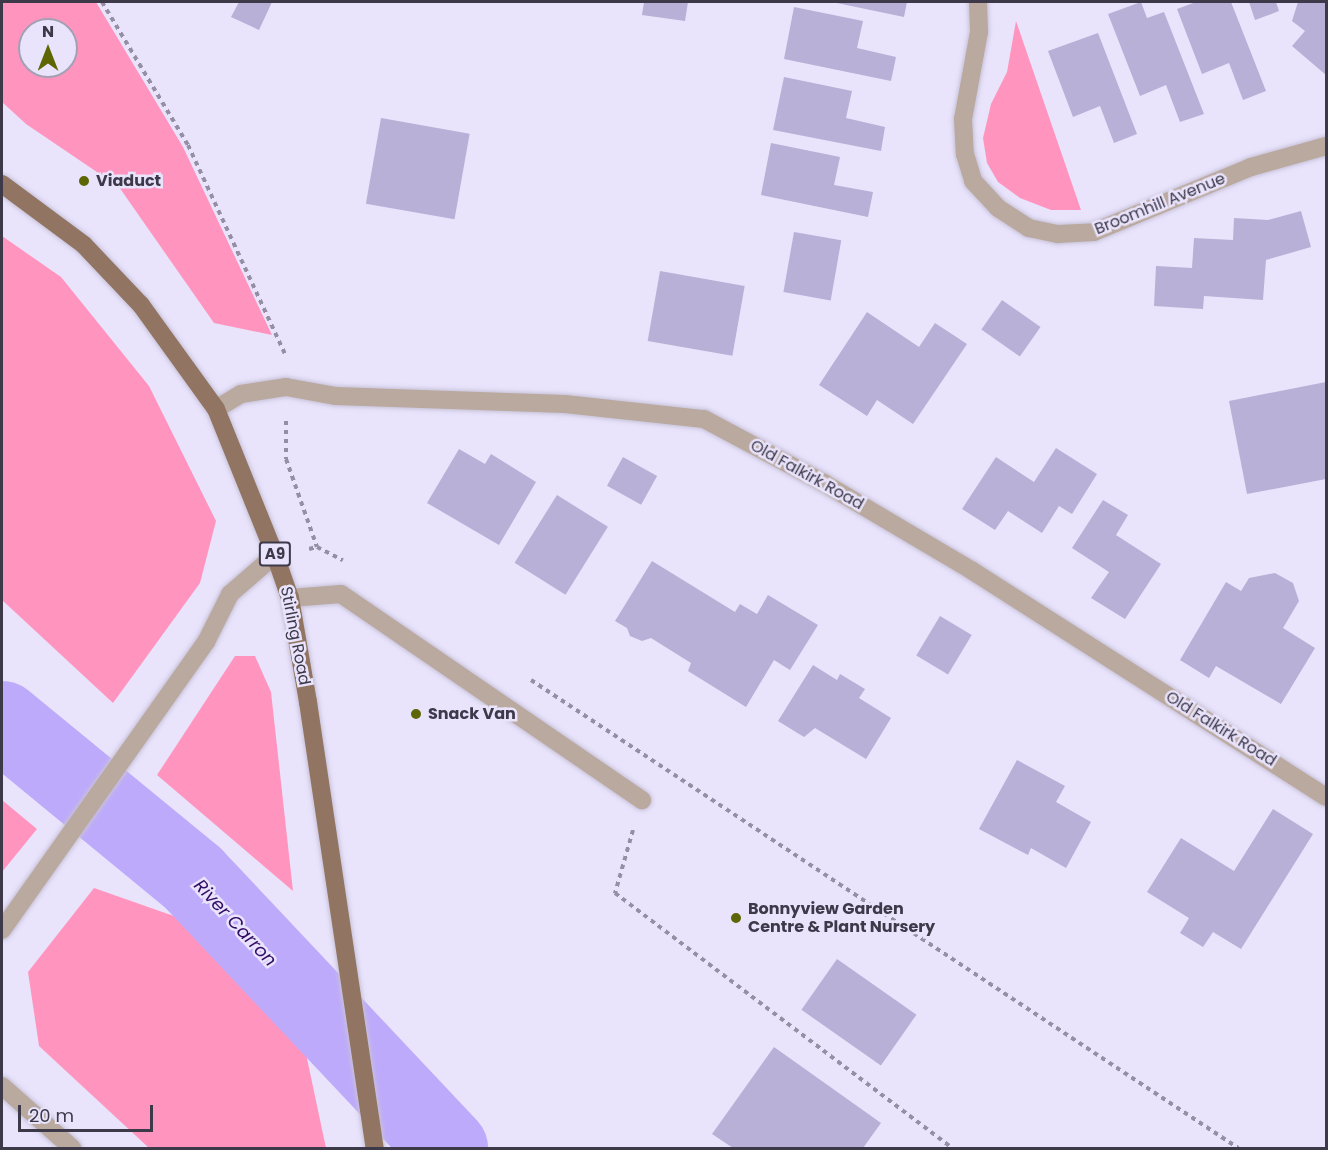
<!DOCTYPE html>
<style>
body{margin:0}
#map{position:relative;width:1328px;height:1150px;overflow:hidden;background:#e9e4fc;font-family:Poppins,sans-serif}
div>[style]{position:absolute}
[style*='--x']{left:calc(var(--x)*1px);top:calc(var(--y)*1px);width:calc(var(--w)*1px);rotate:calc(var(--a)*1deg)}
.green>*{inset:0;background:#ff95bf}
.river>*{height:81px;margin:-40.5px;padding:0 40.5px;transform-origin:40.5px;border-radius:40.5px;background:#beaafb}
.building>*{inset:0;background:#b8b0d6;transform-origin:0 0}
.path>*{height:4px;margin-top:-2px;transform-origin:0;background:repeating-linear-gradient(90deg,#948fa3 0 4.5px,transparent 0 9px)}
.roads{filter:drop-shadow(0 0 2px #c7c2d8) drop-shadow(0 0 2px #c7c2d8)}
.lane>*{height:18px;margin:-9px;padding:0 9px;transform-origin:9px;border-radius:9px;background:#baa99f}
.street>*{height:18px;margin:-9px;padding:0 9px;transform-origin:9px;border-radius:9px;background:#baa99f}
.primary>*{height:18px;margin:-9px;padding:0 9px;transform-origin:9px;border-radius:9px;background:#917562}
.dots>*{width:16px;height:16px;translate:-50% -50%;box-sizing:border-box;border:3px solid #e9e4fc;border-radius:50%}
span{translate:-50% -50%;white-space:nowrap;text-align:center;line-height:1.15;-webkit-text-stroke:5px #e9e4fc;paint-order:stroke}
.shield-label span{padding:2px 4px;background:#e9e4fc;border:2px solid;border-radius:4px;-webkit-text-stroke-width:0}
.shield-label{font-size:15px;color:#3d3949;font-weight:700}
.poi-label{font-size:16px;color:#3d3949;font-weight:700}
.left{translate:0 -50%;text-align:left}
.street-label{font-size:16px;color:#3d3949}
.water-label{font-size:18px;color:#330c65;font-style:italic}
.frame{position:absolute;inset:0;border:3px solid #3d3949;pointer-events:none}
.north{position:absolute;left:18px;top:18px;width:60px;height:60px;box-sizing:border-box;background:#e9e4fc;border:2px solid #a4a0b4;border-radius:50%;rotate:0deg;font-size:16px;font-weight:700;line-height:24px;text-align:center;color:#3d3949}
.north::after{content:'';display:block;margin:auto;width:21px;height:27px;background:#5d6504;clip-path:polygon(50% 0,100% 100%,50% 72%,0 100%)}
.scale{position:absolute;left:18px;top:1105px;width:135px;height:27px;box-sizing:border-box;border:3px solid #3d3949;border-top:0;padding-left:8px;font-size:18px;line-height:21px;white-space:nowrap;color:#3d3949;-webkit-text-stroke:4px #e9e4fc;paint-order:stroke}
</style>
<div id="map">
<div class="green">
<div style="clip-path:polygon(evenodd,2px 2px,96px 2px,183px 147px,272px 335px,214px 323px,119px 187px,26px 124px,2px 102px,2px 2px,30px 30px,66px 30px,66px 66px,30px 66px,30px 30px)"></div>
<div style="clip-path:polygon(1016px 21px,1081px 210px,1051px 210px,1020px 198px,998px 182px,987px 163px,983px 138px,991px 104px,1007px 72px)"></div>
<div style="clip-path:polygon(2px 236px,61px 277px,149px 386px,216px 521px,200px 583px,113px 703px,2px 600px)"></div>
<div style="clip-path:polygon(235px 656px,255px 656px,271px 692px,293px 891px,157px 775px)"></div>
<div style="clip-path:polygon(2px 800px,37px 829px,2px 872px)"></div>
<div style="clip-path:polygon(94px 888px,191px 922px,302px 1035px,326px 1148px,149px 1148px,39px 1046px,28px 972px)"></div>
</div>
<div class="river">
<div style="--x:2;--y:721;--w:246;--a:39.4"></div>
<div style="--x:192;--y:877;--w:372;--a:46.7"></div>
</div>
<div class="building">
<div style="clip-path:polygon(239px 2px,272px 2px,259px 30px,231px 17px)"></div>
<div style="clip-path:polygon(644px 2px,688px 2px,685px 21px,642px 15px)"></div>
<div style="clip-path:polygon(832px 2px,907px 2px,904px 17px)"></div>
<div style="clip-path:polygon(1141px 2px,1147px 18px,1164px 12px,1204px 114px,1180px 122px,1166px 85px,1140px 96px,1108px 14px)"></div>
<div style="clip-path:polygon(1196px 2px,1231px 2px,1266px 91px,1243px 100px,1229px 63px,1202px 74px,1177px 9px)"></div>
<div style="clip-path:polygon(1249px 2px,1276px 2px,1279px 11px,1255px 20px)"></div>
<div style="clip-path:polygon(1298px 2px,1326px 2px,1326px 75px,1292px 46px,1305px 31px,1292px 21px)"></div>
<div style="clip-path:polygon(794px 7px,863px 21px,857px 48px,896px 57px,891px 81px,784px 59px)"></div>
<div style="clip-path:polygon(1098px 33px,1137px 134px,1114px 143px,1100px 106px,1073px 117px,1048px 51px)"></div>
<div style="clip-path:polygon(784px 77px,852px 91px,846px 118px,885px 127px,881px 151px,773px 130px)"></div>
<div style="left:381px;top:118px;width:90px;height:87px;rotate:10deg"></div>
<div style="clip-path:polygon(771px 143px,840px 157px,834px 185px,873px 192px,868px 217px,761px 195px)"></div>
<div style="clip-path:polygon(1301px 211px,1311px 247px,1266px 260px,1263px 300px,1204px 296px,1203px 309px,1154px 306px,1156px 266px,1192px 268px,1194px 238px,1233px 240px,1234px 218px,1268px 220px)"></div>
<div style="left:794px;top:232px;width:48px;height:61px;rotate:10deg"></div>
<div style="left:660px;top:271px;width:86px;height:71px;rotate:10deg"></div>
<div style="left:1002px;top:300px;width:47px;height:36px;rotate:35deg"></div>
<div style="clip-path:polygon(867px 312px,919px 347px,935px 323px,967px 344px,913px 424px,877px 400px,867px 416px,819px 385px)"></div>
<div style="clip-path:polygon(1326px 382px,1326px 479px,1247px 494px,1229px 401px)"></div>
<div style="clip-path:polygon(1056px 448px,1097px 474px,1072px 514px,1059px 506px,1042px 533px,1008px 511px,995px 530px,962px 509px,996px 457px,1034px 482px)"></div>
<div style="clip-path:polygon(459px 449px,485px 464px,491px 454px,536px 482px,499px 545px,427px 503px)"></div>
<div style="left:623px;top:457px;width:39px;height:33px;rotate:29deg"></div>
<div style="left:557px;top:495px;width:60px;height:80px;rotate:32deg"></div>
<div style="clip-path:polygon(1103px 500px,1128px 515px,1116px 535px,1161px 564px,1125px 619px,1091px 598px,1109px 572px,1072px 548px)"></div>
<div style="clip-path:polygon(652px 561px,735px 612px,740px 604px,757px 614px,768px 595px,818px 625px,790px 670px,774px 660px,746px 707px,688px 671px,691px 663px,651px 638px,642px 641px,630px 636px,627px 628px,615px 621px)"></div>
<div style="clip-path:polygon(1275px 573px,1293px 583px,1299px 601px,1283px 628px,1315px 648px,1281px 704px,1216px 666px,1209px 678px,1180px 660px,1226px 582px,1241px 591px,1249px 578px)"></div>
<div style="left:940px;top:616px;width:37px;height:46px;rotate:31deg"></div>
<div style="clip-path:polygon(813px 665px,837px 680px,840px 674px,865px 689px,859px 698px,891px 718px,866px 759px,815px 728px,804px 737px,778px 721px)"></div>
<div style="clip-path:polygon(1017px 760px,1065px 786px,1056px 802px,1091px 822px,1066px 868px,1031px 848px,1028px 855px,979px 829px)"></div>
<div style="clip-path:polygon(1273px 809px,1313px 834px,1241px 949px,1213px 932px,1203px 947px,1180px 933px,1189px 918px,1147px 892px,1181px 838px,1234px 871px)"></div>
<div style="left:837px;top:959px;width:97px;height:62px;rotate:35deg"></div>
<div style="clip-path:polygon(774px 1047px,881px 1123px,863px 1148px,733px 1148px,712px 1134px)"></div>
</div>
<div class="path">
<div style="--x:102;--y:2;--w:167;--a:59"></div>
<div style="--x:188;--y:145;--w:230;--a:65.1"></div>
<div style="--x:286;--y:421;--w:38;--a:90"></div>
<div style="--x:286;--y:459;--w:93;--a:70.6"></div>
<div style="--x:309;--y:549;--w:8;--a:-14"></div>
<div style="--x:317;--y:547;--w:29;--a:27"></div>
<div style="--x:531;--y:680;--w:848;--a:33.5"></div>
<div style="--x:633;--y:830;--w:66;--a:105.9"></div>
<div style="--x:615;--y:893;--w:423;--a:37.1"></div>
</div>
<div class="roads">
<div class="lane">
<div style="--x:290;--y:598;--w:51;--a:-4.5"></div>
<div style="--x:341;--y:594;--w:365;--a:34.4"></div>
</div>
<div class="street">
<div style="--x:978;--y:2;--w:30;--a:88"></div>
<div style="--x:979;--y:32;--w:88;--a:100.4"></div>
<div style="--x:963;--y:119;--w:35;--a:87"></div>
<div style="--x:965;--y:154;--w:28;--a:73"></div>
<div style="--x:973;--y:181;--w:37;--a:47"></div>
<div style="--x:998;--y:208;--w:37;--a:33"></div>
<div style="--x:1029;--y:228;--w:30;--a:12"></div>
<div style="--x:1058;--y:234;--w:36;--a:-3"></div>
<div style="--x:1094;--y:232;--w:170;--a:-22.5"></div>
<div style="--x:1251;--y:167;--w:78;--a:-15.6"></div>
<div style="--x:216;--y:409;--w:29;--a:-31"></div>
<div style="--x:241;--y:394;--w:46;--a:-8.8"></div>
<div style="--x:286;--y:387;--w:51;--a:10.2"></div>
<div style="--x:336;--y:396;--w:229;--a:2"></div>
<div style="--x:565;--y:404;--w:140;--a:6.2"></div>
<div style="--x:704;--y:419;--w:136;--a:28.1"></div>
<div style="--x:824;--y:483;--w:171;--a:30.6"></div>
<div style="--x:971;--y:570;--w:421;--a:32.6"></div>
<div style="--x:2;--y:930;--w:353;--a:-54.7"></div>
<div style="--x:206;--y:642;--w:54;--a:-63.4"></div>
<div style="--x:230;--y:594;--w:60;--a:-40.9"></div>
<div style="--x:2;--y:1086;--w:94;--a:41.5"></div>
</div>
<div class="primary">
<div style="--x:2;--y:184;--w:102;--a:36.6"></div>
<div style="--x:84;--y:245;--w:83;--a:46.5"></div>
<div style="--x:141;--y:305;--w:128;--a:54.2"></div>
<div style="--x:216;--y:409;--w:157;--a:68"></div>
<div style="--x:275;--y:555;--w:46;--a:70.8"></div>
<div style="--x:290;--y:598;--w:106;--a:80.2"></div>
<div style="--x:308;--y:702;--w:451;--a:81.5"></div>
</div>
</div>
<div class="dots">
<div style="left:84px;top:181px;background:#5d6504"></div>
<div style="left:416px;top:714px;background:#5d6504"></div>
<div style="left:736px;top:918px;background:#5d6504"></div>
</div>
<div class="shield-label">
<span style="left:275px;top:554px">A9</span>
</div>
<div class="poi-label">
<span class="left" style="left:96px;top:181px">Viaduct</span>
<span class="left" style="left:428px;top:714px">Snack Van</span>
<span class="left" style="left:748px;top:918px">Bonnyview Garden<br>Centre &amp; Plant Nursery</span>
</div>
<div class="street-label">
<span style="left:1160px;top:204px;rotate:-22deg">Broomhill Avenue</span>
<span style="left:807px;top:475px;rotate:29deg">Old Falkirk Road</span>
<span style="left:295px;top:636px;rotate:79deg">Stirling Road</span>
<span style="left:1221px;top:729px;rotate:32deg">Old Falkirk Road</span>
</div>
<div class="water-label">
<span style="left:235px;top:923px;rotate:47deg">River Carron</span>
</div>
<div class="frame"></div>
<div class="north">N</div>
<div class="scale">20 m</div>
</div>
